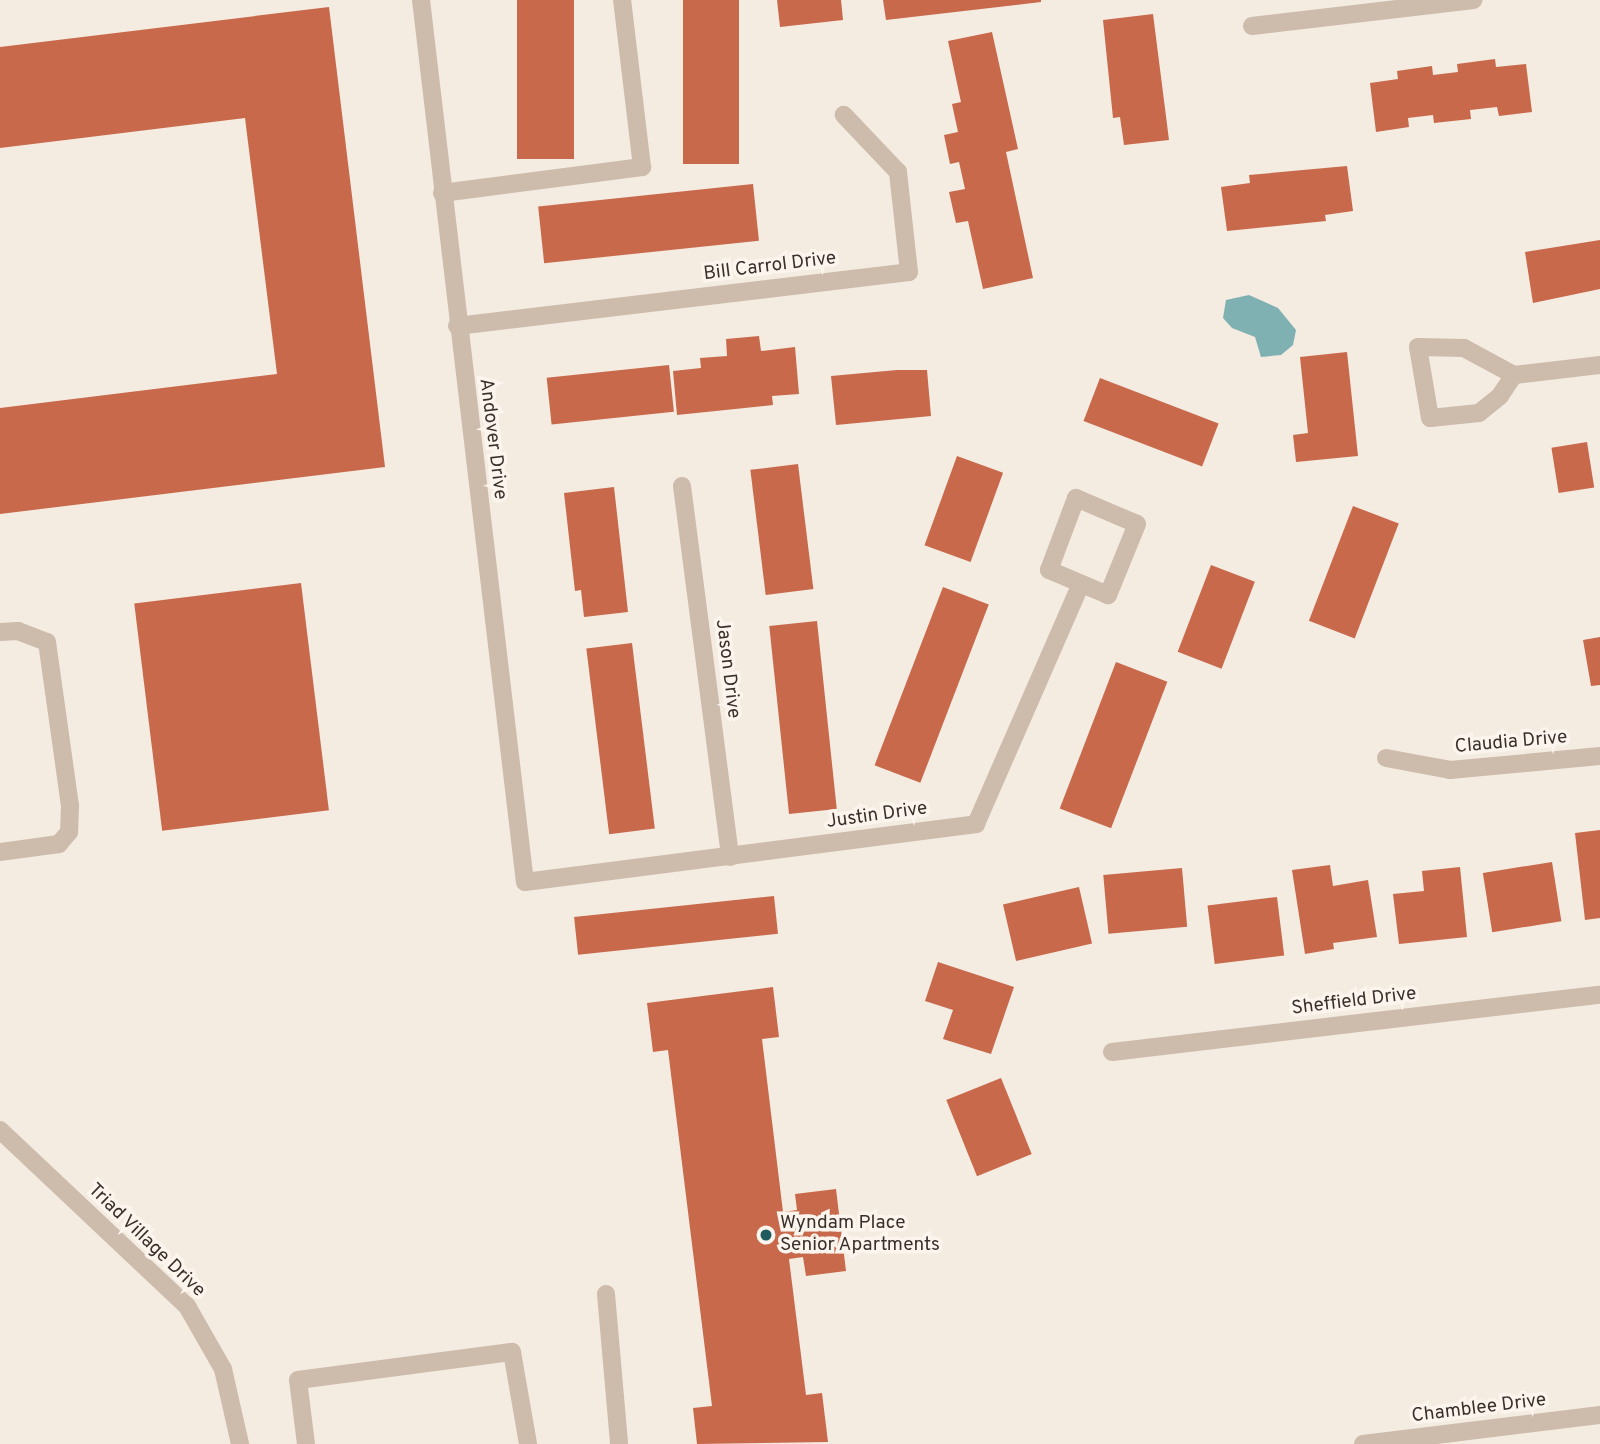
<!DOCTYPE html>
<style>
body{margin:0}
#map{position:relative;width:1600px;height:1444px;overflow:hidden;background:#f4ebe1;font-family:Overpass,sans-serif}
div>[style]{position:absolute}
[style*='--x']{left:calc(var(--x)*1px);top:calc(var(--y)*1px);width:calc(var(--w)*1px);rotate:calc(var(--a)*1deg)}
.water>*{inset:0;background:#7fb0b2}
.building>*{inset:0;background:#c8694b;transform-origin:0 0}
.service>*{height:18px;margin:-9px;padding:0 9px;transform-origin:9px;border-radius:9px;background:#cdbbac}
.minor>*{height:18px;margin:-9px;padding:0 9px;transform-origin:9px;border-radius:9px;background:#cdbbac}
.tertiary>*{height:18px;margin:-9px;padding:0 9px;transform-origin:9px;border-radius:9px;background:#cdbbac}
.dots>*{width:19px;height:19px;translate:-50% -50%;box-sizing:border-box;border:4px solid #fbf5ee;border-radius:50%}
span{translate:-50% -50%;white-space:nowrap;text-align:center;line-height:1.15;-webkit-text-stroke:7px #fbf5ee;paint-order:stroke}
.street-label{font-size:19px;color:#3b302b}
.poi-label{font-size:19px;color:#3b302b}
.left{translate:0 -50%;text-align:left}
</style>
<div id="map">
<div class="water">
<div style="clip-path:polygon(1249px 295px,1278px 308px,1296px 330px,1293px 345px,1281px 355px,1261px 357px,1255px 337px,1232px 328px,1223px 318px,1226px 300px)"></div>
</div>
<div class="building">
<div style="left:517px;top:0;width:57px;height:159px"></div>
<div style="left:683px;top:0;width:56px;height:164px"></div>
<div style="clip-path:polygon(777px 0,841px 0,843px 20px,780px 27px)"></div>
<div style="clip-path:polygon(883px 0,1041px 0,1041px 2px,886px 20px)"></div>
<div style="clip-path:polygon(329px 7px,385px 467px,0 514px,0 408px,277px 374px,245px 118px,0 148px,0 47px)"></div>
<div style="clip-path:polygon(1153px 14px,1169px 140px,1124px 145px,1120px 117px,1113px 118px,1103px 20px)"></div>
<div style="clip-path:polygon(992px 32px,1018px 149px,1006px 152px,1033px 278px,983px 289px,968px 221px,956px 223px,949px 192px,965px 189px,959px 162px,950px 164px,944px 135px,958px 132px,952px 104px,961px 102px,948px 41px)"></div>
<div style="clip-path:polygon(1495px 59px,1496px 67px,1526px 64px,1532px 112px,1499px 116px,1497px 107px,1470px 110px,1471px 119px,1434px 123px,1433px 115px,1408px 118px,1409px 127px,1376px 132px,1370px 83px,1398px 79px,1397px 71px,1432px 66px,1433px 75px,1458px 72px,1457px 64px)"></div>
<div style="clip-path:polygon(1347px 166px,1353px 211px,1325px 215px,1326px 221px,1227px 231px,1221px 187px,1250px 183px,1249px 175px)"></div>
<div style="left:753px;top:184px;width:57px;height:216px;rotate:84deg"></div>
<div style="clip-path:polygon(1600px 240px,1600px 289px,1533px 303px,1525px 252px)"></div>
<div style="clip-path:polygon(759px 336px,761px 351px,795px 347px,799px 394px,772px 396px,773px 405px,677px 415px,673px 371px,701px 368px,700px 358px,727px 356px,726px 339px)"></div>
<div style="clip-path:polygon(1347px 352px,1358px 456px,1296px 462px,1293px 435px,1308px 433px,1300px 357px)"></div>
<div style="left:669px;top:365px;width:47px;height:123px;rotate:84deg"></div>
<div style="clip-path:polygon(897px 370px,927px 370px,931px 416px,836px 425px,831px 376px)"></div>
<div style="left:1100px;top:378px;width:127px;height:46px;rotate:21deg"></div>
<div style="left:1587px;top:442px;width:46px;height:36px;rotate:81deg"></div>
<div style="left:957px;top:456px;width:49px;height:95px;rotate:20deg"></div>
<div style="left:798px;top:464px;width:126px;height:48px;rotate:83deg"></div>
<div style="clip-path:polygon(614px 487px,628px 612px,584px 617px,581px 590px,575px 591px,564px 493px)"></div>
<div style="left:1353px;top:506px;width:49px;height:123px;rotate:21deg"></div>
<div style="left:1211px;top:565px;width:47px;height:93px;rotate:21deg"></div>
<div style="left:301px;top:583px;width:229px;height:168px;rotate:83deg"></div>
<div style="left:943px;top:587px;width:49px;height:191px;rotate:21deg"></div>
<div style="left:817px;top:621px;width:189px;height:48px;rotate:84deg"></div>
<div style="clip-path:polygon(1600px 637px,1600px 685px,1591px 686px,1583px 640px)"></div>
<div style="left:632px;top:643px;width:187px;height:46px;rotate:83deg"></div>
<div style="left:1116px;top:662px;width:55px;height:157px;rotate:21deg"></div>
<div style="clip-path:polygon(1600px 830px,1600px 918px,1585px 920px,1575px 833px)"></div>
<div style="left:1552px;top:862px;width:60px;height:70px;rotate:81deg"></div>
<div style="clip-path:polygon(1330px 865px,1333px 886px,1368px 880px,1377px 937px,1333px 943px,1334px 949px,1305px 954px,1292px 870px)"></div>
<div style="clip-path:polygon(1460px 867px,1467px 937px,1399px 944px,1393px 894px,1424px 891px,1422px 871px)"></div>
<div style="left:1182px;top:868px;width:59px;height:79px;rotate:85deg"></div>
<div style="left:1079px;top:887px;width:58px;height:78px;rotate:77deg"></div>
<div style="left:774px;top:896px;width:38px;height:201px;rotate:84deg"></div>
<div style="left:1277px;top:897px;width:59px;height:70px;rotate:83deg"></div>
<div style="clip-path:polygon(938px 962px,1014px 987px,991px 1054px,943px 1039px,953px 1010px,925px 1001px)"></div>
<div style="clip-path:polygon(773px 987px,779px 1037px,762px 1039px,783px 1212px,797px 1210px,795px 1194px,836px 1189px,846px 1271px,806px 1276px,803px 1257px,789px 1259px,806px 1395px,822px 1393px,828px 1442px,697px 1444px,693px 1408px,712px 1406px,668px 1050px,653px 1052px,647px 1003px)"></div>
<div style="left:1001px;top:1078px;width:82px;height:59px;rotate:68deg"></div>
</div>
<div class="service">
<div style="--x:442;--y:193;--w:202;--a:-7.4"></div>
<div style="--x:642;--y:167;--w:168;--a:-96.8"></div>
<div style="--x:457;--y:326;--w:455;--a:-6.8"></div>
<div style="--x:909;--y:272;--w:101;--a:-96.3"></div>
<div style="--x:898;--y:172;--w:79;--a:-133.5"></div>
<div style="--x:682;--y:486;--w:374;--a:82.6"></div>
<div style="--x:1076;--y:498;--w:66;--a:23.1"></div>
<div style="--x:1137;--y:524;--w:77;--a:112.2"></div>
<div style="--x:1108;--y:595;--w:64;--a:-157"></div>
<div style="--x:1049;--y:570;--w:77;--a:-69.4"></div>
<div style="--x:0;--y:632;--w:18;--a:-3"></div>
<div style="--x:18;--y:631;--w:31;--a:21"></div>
<div style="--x:47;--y:642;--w:166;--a:82"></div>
<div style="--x:70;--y:806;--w:26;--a:92"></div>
<div style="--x:69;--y:832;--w:16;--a:130"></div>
<div style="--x:59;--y:844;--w:60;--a:172.3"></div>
<div style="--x:525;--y:882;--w:455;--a:-7.3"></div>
<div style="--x:976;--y:824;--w:262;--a:-66.4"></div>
<div style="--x:606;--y:1294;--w:151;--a:85"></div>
<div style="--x:306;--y:1444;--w:64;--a:-97.1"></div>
<div style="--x:298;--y:1380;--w:216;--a:-7.5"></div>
<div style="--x:512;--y:1352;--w:93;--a:80.1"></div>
</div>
<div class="minor">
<div style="--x:421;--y:0;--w:888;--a:83.28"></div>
<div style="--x:1252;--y:26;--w:223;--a:-6.7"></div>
<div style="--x:1514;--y:375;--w:25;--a:124"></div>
<div style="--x:1500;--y:396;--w:27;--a:141"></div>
<div style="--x:1479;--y:413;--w:49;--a:174.2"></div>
<div style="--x:1430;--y:418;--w:72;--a:-99.6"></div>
<div style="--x:1418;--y:347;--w:46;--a:1.2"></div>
<div style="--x:1464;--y:348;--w:57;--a:28.4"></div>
<div style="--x:1514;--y:375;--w:87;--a:-6.6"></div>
<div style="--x:1386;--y:758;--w:65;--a:10.6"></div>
<div style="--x:1450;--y:770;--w:151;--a:-5.3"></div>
<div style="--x:1112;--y:1052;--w:491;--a:-6.7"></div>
<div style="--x:1363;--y:1444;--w:239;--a:-7"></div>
</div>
<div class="tertiary">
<div style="--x:0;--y:1130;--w:257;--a:43.3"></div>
<div style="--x:187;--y:1306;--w:73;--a:60.3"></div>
<div style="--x:223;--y:1369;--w:77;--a:77.2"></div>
</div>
<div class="dots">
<div style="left:766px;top:1235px;background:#1f5a5e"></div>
</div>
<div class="street-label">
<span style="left:770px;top:267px;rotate:-7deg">Bill Carrol Drive</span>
<span style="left:492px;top:439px;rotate:83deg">Andover Drive</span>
<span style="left:727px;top:669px;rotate:83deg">Jason Drive</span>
<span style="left:1511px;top:743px;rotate:-5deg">Claudia Drive</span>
<span style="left:877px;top:816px;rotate:-8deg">Justin Drive</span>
<span style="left:1354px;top:1002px;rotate:-7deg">Sheffield Drive</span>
<span style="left:146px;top:1241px;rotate:44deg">Triad Village Drive</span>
<span style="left:1479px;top:1409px;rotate:-7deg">Chamblee Drive</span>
</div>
<div class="poi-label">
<span class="left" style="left:780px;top:1235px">Wyndam Place<br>Senior Apartments</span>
</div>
</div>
